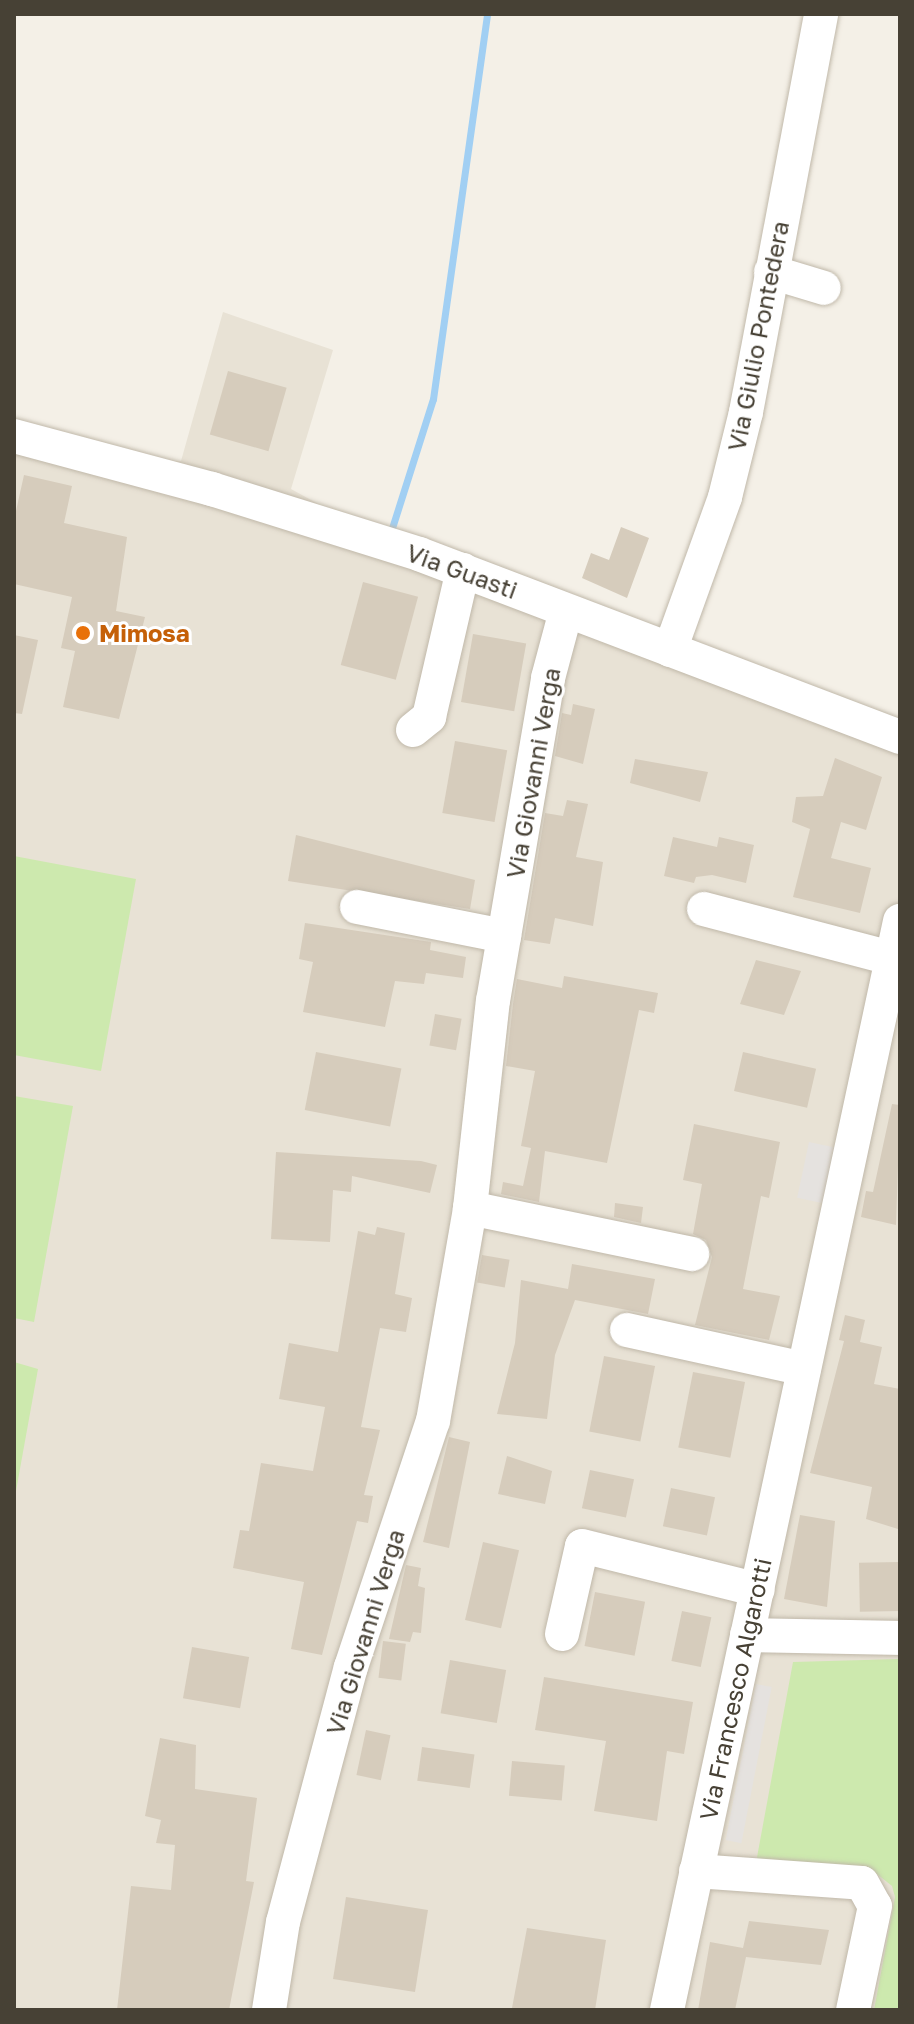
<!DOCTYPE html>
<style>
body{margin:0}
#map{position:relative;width:914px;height:2024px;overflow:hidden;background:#f4f0e7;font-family:"Golos Text",sans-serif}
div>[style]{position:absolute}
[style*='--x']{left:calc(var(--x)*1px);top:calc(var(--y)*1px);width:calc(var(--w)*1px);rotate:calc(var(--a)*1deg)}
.residential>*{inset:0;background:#e8e2d5}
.green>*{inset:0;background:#cde9ae}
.parking>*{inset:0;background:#e5e2df;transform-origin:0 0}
.stream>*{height:7px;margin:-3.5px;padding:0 3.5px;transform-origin:3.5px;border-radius:3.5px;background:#a1cff3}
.building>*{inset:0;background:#d6ccbc;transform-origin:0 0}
.roads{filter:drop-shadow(0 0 2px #c0b8a9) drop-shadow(0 0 2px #c0b8a9)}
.minor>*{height:34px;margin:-17px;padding:0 17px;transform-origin:17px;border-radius:17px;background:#fff}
.dots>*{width:22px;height:22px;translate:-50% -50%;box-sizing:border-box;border:4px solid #fff;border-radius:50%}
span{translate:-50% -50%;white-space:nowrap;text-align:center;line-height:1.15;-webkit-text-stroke:6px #fff;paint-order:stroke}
.street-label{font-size:24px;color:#474135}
.food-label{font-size:24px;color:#c56008;font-weight:700}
.left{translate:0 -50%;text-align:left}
.frame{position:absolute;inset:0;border:16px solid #474135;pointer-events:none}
</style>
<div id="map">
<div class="residential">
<div style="clip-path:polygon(223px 312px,333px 350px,291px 489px,419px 559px,900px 748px,900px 2010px,14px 2010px,14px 447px,91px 463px,181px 461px)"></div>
</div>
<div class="green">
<div style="clip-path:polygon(14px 856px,136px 879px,101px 1071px,14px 1055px)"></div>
<div style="clip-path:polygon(14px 1096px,73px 1106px,34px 1322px,14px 1318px)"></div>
<div style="clip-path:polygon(14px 1362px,38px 1369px,14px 1502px)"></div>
<div style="clip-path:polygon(900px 1659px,900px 2010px,874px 2010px,895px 1897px,892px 1886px,872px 1870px,755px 1868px,793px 1662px)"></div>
</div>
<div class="parking">
<div style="left:809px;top:1142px;width:42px;height:57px;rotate:12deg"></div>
<div style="left:756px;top:1684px;width:16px;height:159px;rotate:11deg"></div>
</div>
<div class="stream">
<div style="--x:392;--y:528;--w:135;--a:-72.4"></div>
<div style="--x:433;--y:399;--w:389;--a:-82"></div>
</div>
<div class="building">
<div style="left:228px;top:371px;width:61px;height:66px;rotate:16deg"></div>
<div style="clip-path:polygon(24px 475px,72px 486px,64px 523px,127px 537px,116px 611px,145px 617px,119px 719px,63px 707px,75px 651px,61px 648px,72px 597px,14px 584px,14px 520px)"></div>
<div style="clip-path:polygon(621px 527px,649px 538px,627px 598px,582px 578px,591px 553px,609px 560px)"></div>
<div style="left:363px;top:582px;width:57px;height:86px;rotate:15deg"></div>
<div style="left:473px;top:634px;width:54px;height:69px;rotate:10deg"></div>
<div style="clip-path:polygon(14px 635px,38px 640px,22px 714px,14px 713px)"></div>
<div style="clip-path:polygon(573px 704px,595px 709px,583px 764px,555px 756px,562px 713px,571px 715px)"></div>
<div style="left:455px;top:741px;width:53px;height:73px;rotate:10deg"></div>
<div style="clip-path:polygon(835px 758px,882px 777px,866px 830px,841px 822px,831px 858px,871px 868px,860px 913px,793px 897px,810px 829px,792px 822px,796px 797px,823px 796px)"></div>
<div style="clip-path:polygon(635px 759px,708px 772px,700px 802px,630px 783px)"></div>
<div style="clip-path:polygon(567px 800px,588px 804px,576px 857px,603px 862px,593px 926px,555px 918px,550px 944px,524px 940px,545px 813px,563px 816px)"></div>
<div style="clip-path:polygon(296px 835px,475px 880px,470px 909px,288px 881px)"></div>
<div style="clip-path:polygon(673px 837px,717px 847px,719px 837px,754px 845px,746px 883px,712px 875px,696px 877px,694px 883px,664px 876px)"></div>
<div style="clip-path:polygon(305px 923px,431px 942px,430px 950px,466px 957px,463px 978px,426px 973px,424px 984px,395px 981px,385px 1027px,303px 1012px,313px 962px,299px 959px)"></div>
<div style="clip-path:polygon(756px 960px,801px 971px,784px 1015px,740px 1004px)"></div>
<div style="clip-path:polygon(564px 976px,658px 993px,654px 1013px,639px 1010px,607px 1163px,545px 1151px,539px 1202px,501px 1194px,503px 1182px,523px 1186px,531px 1148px,521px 1146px,535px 1071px,506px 1066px,513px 1004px,517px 979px,562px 988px)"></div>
<div style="left:435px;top:1014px;width:27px;height:32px;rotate:10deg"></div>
<div style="left:316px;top:1052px;width:87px;height:59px;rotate:11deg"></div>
<div style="left:743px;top:1052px;width:75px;height:40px;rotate:13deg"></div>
<div style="clip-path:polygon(892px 1104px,900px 1105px,896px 1225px,861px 1217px,866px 1191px,873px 1192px)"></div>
<div style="clip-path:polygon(694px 1124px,780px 1142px,769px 1198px,761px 1196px,743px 1289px,780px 1296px,769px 1340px,695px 1325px,712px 1257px,706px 1240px,693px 1234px,702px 1184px,683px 1180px)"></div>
<div style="clip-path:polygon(276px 1152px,421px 1161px,437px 1165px,430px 1193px,352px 1176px,351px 1192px,333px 1190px,330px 1242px,271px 1239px)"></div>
<div style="clip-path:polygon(615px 1203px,643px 1207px,641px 1223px,614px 1217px)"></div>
<div style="clip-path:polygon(377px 1227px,405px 1233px,395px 1294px,412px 1298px,406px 1332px,380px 1328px,361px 1427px,380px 1430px,364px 1495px,373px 1496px,368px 1523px,357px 1521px,322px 1655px,291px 1649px,304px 1582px,233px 1568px,240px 1530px,249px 1531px,261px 1463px,313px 1471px,325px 1407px,279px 1399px,289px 1343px,338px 1352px,358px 1231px,375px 1235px)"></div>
<div style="left:482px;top:1255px;width:28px;height:28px;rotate:10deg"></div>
<div style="clip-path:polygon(572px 1264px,655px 1279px,648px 1314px,575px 1300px,555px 1355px,547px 1419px,497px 1414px,515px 1343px,521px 1280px,568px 1289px)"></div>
<div style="clip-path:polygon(845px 1315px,865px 1320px,860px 1342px,882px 1347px,874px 1384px,900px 1389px,898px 1529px,866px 1519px,872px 1487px,810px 1473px,844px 1341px,839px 1340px)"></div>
<div style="left:604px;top:1356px;width:52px;height:77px;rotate:11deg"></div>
<div style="left:693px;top:1372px;width:53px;height:77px;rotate:11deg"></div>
<div style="clip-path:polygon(449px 1437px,470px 1442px,449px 1548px,423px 1542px)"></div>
<div style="clip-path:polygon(507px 1456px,552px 1471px,545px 1504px,498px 1494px)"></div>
<div style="left:590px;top:1470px;width:45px;height:39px;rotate:12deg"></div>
<div style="left:671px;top:1488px;width:45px;height:39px;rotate:12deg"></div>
<div style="clip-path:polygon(800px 1515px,835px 1521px,827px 1607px,784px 1599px)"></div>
<div style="left:483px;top:1542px;width:37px;height:80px;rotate:13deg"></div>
<div style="left:899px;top:1562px;width:49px;height:40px;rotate:89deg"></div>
<div style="clip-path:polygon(406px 1565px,421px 1568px,418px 1586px,425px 1588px,421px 1633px,413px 1632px,410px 1642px,389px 1639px)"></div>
<div style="left:595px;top:1592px;width:51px;height:55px;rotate:11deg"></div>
<div style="left:682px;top:1611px;width:30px;height:51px;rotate:12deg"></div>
<div style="left:383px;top:1641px;width:23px;height:37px;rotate:7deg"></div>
<div style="left:192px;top:1647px;width:58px;height:52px;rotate:10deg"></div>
<div style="left:450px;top:1660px;width:57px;height:54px;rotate:10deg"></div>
<div style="clip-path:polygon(544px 1677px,693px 1702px,684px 1754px,667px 1751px,657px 1821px,594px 1811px,606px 1741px,535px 1730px)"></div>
<div style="left:366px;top:1730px;width:25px;height:46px;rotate:12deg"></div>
<div style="clip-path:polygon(160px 1738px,196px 1745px,195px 1789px,257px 1798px,246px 1881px,254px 1882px,229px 2010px,117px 2010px,131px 1886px,171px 1890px,175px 1845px,156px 1843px,161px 1820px,145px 1816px)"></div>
<div style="left:422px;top:1747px;width:53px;height:34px;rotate:8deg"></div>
<div style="left:512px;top:1761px;width:53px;height:35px;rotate:5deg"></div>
<div style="left:346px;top:1897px;width:83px;height:83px;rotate:9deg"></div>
<div style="clip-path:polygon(749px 1921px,829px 1930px,821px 1965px,746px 1957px,735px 2010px,698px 2010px,710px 1942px,743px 1948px)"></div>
<div style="clip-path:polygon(527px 1928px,606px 1940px,595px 2010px,512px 2008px)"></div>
</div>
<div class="roads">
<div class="minor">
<div style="--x:771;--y:272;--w:55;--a:16.8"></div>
<div style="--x:14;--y:436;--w:205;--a:15"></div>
<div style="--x:212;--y:489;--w:217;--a:17.4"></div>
<div style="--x:419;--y:554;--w:515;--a:20.83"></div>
<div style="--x:670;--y:650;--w:163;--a:-70.2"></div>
<div style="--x:725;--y:497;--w:88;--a:-76.1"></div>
<div style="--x:746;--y:412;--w:405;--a:-79.3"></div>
<div style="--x:413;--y:730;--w:21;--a:-39"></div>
<div style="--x:429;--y:717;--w:151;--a:-77"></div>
<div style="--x:357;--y:907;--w:150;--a:11.2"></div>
<div style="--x:704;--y:909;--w:193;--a:14.7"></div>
<div style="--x:470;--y:1208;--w:227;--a:11.7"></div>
<div style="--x:627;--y:1330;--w:181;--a:12.4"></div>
<div style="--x:562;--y:1634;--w:90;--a:-77.2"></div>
<div style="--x:582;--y:1546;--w:181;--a:14"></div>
<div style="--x:747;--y:1635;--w:153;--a:1.1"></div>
<div style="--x:696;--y:1871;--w:166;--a:4.1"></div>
<div style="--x:862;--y:1883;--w:26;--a:61"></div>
<div style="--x:875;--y:1906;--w:106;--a:101.9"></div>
<div style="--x:269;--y:2010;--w:89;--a:-81"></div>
<div style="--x:283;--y:1922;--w:264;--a:-75.1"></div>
<div style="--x:351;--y:1667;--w:259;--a:-71.6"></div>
<div style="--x:433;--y:1421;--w:216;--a:-80.1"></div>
<div style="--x:470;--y:1208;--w:208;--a:-83.7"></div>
<div style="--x:493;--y:1001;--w:328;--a:-80.3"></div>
<div style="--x:548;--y:678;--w:69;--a:-75"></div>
<div style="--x:667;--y:2010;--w:1114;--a:-77.92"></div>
</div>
</div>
<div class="dots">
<div style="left:83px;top:633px;background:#e8710a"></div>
</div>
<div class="street-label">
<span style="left:758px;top:336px;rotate:-79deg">Via Giulio Pontedera</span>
<span style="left:462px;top:571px;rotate:20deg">Via Guasti</span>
<span style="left:533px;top:773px;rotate:-80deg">Via Giovanni Verga</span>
<span style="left:365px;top:1632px;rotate:-73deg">Via Giovanni Verga</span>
<span style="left:735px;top:1689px;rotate:-78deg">Via Francesco Algarotti</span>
</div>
<div class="food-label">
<span class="left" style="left:99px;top:633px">Mimosa</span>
</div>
<div class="frame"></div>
</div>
